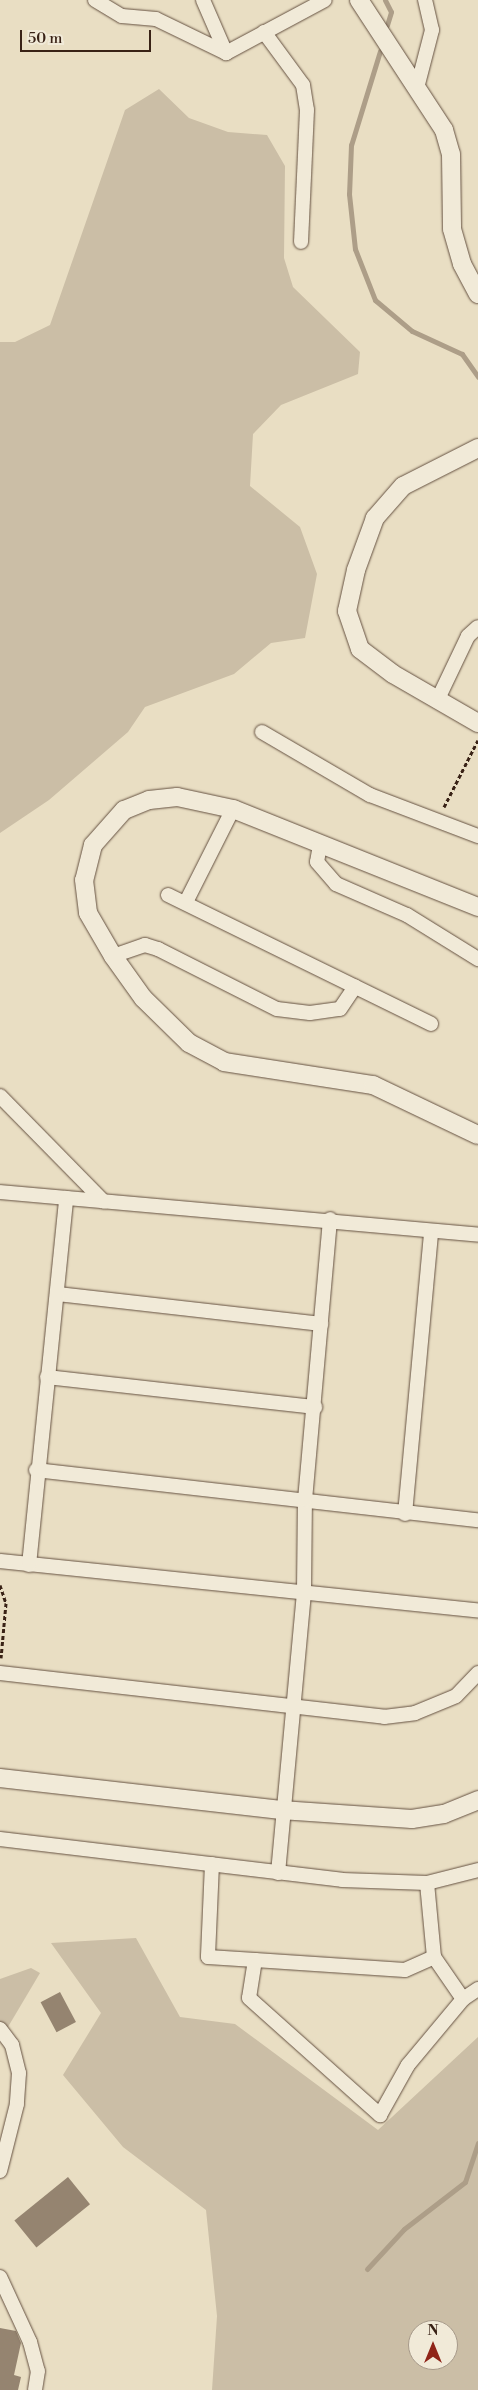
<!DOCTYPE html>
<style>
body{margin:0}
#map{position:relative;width:478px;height:2390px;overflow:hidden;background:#e9dec3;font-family:"Libre Bodoni",serif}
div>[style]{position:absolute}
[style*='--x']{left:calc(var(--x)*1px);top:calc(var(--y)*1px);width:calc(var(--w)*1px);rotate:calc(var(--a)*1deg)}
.green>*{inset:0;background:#cbbea6}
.stream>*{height:5px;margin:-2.5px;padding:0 2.5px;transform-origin:2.5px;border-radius:2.5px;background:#ad9e88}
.building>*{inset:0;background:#958470;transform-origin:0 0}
.path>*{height:3px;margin-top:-1.5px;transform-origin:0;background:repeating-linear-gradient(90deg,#392216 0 4px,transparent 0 6.5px)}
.roads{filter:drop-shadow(0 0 1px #655141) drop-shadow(0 0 1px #655141)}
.minor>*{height:14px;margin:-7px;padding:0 7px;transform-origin:7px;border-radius:7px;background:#f1ead8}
.tertiary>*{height:18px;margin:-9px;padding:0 9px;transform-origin:9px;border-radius:9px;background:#f1ead8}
span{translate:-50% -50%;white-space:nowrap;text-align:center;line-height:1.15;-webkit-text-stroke:4px #f1ead8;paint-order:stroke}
.north{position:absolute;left:408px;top:2320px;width:50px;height:50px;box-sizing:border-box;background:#f1ead8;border:1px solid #a79a8a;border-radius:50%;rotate:0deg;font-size:14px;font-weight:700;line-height:20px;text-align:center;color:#392216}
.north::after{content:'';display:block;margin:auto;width:18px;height:22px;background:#8f2418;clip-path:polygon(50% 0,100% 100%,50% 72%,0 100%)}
.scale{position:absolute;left:20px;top:30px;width:131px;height:22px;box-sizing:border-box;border:2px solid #392216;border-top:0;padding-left:6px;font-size:15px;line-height:18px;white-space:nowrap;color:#392216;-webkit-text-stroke:4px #f1ead8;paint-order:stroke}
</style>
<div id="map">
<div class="green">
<div style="clip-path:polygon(159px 89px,189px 118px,228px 132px,267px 135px,285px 166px,284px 258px,293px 287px,360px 352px,358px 374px,281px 405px,253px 434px,250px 486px,300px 527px,317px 574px,305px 638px,271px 643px,234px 674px,145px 707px,128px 732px,49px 800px,0 833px,0 342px,15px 342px,50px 325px,125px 110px)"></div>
<div style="clip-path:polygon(evenodd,136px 1938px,180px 2017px,235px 2024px,378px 2130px,478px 2037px,478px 2390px,212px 2390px,217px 2316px,206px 2210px,123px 2147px,63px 2075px,101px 2013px,51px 1943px,136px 1938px,418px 2330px,448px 2330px,448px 2360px,418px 2360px,418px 2330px)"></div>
<div style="clip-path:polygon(31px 1968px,40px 1973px,5px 2032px,0 2027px,0 1979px)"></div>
</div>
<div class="stream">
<div style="--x:385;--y:0;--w:13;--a:63"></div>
<div style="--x:391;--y:12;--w:14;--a:107"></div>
<div style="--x:380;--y:51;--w:98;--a:107.1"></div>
<div style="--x:351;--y:145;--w:49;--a:92.3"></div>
<div style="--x:349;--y:194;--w:55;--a:83.8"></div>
<div style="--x:355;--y:249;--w:55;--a:68.6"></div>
<div style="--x:375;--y:300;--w:48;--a:40"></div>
<div style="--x:412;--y:331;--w:55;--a:24.7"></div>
<div style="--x:462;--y:354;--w:28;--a:55"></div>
<div style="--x:367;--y:2269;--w:54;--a:-47.2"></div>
<div style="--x:404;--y:2229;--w:77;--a:-37.6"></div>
<div style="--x:465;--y:2182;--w:41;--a:-71.6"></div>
</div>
<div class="building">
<div style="left:60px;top:1992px;width:34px;height:22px;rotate:62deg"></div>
<div style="left:68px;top:2177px;width:35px;height:69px;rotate:51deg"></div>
<div style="clip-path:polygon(0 2328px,16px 2331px,21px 2343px,14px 2375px,21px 2377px,18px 2390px,0 2390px)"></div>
</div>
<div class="path">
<div style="--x:444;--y:807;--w:75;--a:-63.1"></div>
<div style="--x:0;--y:1585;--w:19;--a:72"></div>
<div style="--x:6;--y:1603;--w:55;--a:95.2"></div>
</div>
<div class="roads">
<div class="minor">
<div style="--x:95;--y:0;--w:31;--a:31"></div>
<div style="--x:122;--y:16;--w:34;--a:5"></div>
<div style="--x:156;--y:19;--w:78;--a:25.9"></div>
<div style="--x:203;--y:0;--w:58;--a:66.5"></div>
<div style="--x:226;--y:53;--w:112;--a:-28.2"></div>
<div style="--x:264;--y:32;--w:66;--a:53.7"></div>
<div style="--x:303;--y:85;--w:25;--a:81"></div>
<div style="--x:307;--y:110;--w:132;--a:92.6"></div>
<div style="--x:417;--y:88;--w:60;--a:-75.5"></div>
<div style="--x:432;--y:30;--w:31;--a:-103"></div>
<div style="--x:437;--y:701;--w:72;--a:-64.5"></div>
<div style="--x:468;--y:636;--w:13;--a:-42"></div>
<div style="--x:262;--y:732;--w:125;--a:30.3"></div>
<div style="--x:370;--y:795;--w:116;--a:20.8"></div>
<div style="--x:320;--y:845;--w:17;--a:100"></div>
<div style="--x:317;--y:862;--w:29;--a:49"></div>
<div style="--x:336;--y:884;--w:77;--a:23.6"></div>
<div style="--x:407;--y:915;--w:84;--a:31.8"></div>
<div style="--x:168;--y:895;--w:293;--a:26.1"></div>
<div style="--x:186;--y:902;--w:104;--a:-63.2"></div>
<div style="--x:113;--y:956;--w:34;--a:-19"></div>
<div style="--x:145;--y:945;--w:14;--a:17"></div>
<div style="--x:158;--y:949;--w:133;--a:26.8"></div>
<div style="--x:277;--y:1009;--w:33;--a:7"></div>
<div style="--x:310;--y:1013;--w:30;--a:-8"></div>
<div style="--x:340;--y:1009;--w:27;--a:-56"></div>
<div style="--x:0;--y:1096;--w:148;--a:45.5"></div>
<div style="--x:0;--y:1192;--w:480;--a:5.1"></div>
<div style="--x:58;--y:1294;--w:265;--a:6.5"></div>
<div style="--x:47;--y:1377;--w:270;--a:6.4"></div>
<div style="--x:36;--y:1470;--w:445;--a:6.5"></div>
<div style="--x:405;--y:1514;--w:282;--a:-84.7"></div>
<div style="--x:0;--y:1561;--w:481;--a:5.9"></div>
<div style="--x:29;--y:1565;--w:369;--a:-84.2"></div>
<div style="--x:0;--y:1673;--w:387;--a:6.5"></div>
<div style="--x:384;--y:1717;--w:31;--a:-7"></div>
<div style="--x:415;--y:1713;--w:44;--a:-22.5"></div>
<div style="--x:456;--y:1696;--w:32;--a:-46"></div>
<div style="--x:0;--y:1839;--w:344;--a:6.8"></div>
<div style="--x:342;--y:1880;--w:85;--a:2"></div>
<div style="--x:427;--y:1883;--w:53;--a:-14.3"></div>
<div style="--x:212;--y:1864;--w:93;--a:92.5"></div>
<div style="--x:208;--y:1957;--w:47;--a:3.7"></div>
<div style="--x:255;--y:1960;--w:38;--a:99"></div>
<div style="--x:249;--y:1998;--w:176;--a:41.8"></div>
<div style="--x:380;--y:2115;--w:57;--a:-60.8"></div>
<div style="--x:408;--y:2065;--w:86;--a:-50.2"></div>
<div style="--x:463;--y:1999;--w:18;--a:-34"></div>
<div style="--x:278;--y:1873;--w:283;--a:-84.7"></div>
<div style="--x:304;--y:1591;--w:91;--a:-89.4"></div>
<div style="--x:305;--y:1500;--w:282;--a:-84.9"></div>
<div style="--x:427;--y:1883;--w:74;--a:84.6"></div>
<div style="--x:434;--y:1957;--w:51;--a:55.4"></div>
<div style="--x:255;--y:1960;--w:150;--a:3.8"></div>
<div style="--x:405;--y:1970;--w:32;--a:-24"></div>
<div style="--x:0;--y:2029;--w:20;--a:53"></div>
<div style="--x:12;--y:2045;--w:29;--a:76"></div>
<div style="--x:19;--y:2073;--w:31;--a:94"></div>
<div style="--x:17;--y:2104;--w:69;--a:104.2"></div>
<div style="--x:0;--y:2277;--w:72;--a:65.2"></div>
<div style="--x:30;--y:2342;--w:30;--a:75"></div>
<div style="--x:38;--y:2371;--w:19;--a:99"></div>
</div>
<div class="tertiary">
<div style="--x:359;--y:0;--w:155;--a:56.8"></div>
<div style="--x:444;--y:130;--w:25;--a:74"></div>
<div style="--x:451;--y:154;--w:75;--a:89.2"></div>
<div style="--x:452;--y:229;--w:36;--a:74"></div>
<div style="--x:462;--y:264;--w:34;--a:62"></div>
<div style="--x:478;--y:448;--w:84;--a:153.1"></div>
<div style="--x:403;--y:486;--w:43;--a:131.2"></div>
<div style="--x:375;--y:518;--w:55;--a:110.1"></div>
<div style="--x:356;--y:570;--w:42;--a:102.4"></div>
<div style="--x:347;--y:611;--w:40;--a:71.1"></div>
<div style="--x:360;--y:649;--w:41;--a:37.1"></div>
<div style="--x:393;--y:674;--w:98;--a:30"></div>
<div style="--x:478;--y:907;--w:264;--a:-158.2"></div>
<div style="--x:233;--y:809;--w:57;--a:-167.9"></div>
<div style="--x:177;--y:797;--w:28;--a:174"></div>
<div style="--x:149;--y:800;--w:27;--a:158"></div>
<div style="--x:124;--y:810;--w:47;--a:131.5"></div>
<div style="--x:93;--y:845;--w:36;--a:104"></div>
<div style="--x:84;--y:880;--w:33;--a:83"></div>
<div style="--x:88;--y:913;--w:50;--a:59.8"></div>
<div style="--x:113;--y:956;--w:52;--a:54.5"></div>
<div style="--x:143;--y:998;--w:64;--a:44.4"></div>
<div style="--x:189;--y:1043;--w:40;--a:28"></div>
<div style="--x:224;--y:1062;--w:151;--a:8.8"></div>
<div style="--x:373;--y:1085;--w:116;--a:25.5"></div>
<div style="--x:0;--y:1778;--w:283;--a:6.5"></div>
<div style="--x:281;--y:1810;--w:131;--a:3.9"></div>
<div style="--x:412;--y:1819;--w:32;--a:-9"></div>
<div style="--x:444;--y:1814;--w:37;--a:-22"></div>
</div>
</div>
<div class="north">N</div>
<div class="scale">50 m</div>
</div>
